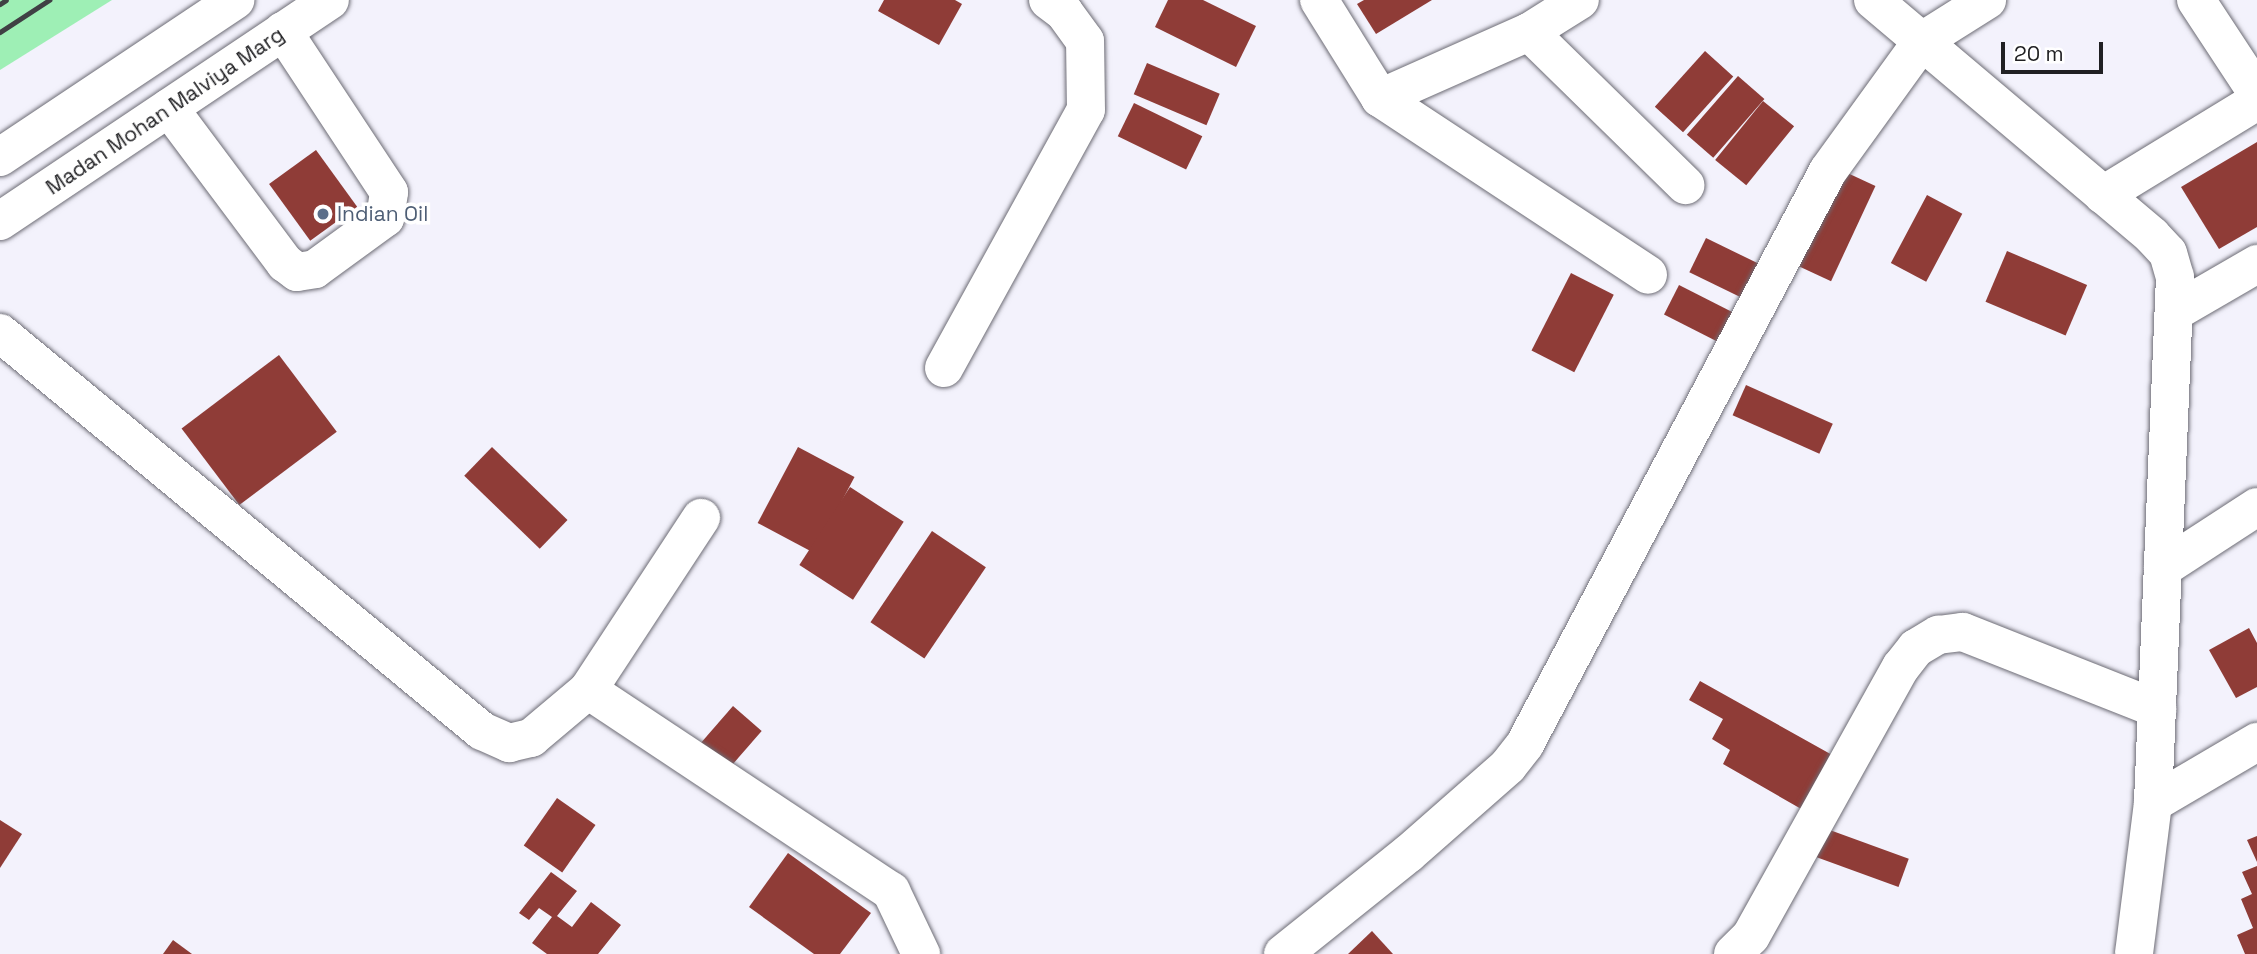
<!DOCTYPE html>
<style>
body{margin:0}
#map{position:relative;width:2257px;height:954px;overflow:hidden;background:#f3f2fc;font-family:"Space Grotesk",sans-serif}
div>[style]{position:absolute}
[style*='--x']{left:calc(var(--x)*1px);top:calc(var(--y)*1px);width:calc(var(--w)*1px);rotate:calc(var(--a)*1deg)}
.green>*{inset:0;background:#9eefb5}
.building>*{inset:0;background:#8f3c37;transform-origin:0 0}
.roads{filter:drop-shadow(0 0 2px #6d6c75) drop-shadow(0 0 2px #6d6c75)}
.minor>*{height:38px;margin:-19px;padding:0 19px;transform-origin:19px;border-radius:19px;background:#fff}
.major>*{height:38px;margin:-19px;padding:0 19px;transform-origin:19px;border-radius:19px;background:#fff}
.rail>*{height:5px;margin:-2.5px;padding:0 2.5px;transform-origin:2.5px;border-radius:2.5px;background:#404044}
.dots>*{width:19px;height:19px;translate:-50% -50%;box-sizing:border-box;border:4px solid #fff;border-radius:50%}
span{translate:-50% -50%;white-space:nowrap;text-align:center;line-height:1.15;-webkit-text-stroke:7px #fff;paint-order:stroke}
.street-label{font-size:21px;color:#202023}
.service-label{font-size:21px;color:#4e5e75}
.left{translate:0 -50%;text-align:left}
.scale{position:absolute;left:2001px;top:42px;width:102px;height:32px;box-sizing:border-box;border:4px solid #202023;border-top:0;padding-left:9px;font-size:21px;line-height:24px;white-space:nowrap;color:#202023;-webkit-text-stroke:5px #fff;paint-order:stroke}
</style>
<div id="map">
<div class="green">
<div style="clip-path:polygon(0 0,112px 0,0 70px)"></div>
</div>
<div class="building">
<div style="clip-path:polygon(884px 0,955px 0,962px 4px,939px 45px,878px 11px)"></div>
<div style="clip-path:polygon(1168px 0,1203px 0,1256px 26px,1236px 67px,1155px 27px)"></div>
<div style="clip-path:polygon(1364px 0,1432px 0,1376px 34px,1357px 4px)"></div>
<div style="left:1705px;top:51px;width:38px;height:75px;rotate:42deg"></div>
<div style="left:1147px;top:63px;width:79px;height:34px;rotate:23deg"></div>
<div style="left:1738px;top:76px;width:35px;height:78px;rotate:41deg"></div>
<div style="left:1763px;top:101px;width:40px;height:76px;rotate:39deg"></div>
<div style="left:1134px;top:103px;width:76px;height:37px;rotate:26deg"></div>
<div style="clip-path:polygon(2257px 142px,2257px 227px,2219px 249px,2181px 187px)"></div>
<div style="left:316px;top:150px;width:70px;height:58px;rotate:54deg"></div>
<div style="left:1841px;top:170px;width:38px;height:105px;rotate:25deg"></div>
<div style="left:1927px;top:195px;width:40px;height:77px;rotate:28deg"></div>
<div style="left:1706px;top:238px;width:64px;height:38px;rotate:26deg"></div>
<div style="left:2007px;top:251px;width:87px;height:55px;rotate:23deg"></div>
<div style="left:1571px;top:273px;width:48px;height:87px;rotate:27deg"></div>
<div style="left:1679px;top:285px;width:68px;height:33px;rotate:27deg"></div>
<div style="left:279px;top:355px;width:96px;height:122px;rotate:53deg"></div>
<div style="left:1746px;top:385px;width:95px;height:33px;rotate:24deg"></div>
<div style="left:492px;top:447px;width:105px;height:40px;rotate:44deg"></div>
<div style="left:798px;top:447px;width:64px;height:86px;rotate:28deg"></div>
<div style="left:850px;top:487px;width:64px;height:93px;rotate:33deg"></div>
<div style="left:932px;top:531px;width:65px;height:110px;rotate:34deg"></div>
<div style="clip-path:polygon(2249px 628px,2257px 643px,2257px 687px,2236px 698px,2209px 650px)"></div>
<div style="clip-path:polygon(1700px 681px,1834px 756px,1803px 810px,1723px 764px,1730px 750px,1712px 739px,1723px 719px,1689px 700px)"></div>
<div style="left:733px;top:706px;width:38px;height:55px;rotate:41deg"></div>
<div style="left:557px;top:798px;width:47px;height:58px;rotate:35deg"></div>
<div style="clip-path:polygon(0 820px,22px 834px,0 868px)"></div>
<div style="left:1827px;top:829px;width:87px;height:30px;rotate:20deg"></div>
<div style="clip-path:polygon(2257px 836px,2257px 862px,2247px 840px)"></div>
<div style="clip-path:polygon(788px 853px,871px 913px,840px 954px,814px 954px,749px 907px)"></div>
<div style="clip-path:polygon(2257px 866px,2257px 954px,2245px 954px,2237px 935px,2253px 928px,2241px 899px,2252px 894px,2242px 872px)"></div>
<div style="clip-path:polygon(551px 872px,577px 891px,557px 916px,572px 927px,591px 902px,621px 925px,598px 954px,547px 954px,532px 943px,552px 917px,539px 908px,529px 920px,519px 913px)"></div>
<div style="clip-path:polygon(1372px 931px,1393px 954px,1348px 954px)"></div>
<div style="clip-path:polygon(173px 940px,192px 954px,163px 954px)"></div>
</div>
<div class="roads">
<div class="minor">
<div style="--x:1319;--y:0;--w:115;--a:58.1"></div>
<div style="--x:1380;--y:98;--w:321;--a:33.4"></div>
<div style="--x:1873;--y:0;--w:365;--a:40.2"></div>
<div style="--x:2152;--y:236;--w:23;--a:47"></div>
<div style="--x:2168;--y:253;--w:25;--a:74"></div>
<div style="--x:2175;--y:277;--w:526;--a:92.4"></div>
<div style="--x:2153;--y:803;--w:152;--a:97.2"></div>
<div style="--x:2196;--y:0;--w:111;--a:56.7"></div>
<div style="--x:1529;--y:32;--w:219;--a:44.4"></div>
<div style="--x:1380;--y:98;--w:163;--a:-23.9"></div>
<div style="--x:1529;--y:32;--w:60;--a:-32.1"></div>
<div style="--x:169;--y:108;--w:194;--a:53.2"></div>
<div style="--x:285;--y:263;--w:15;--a:37"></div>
<div style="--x:297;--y:272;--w:18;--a:-9"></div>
<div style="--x:315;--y:269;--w:87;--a:-36.1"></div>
<div style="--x:385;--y:218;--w:26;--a:-81"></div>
<div style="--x:389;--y:192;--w:193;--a:-123.4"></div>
<div style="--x:2103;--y:195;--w:180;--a:-31.4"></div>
<div style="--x:2176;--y:311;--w:94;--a:-30.1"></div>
<div style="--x:0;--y:333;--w:625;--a:39.55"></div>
<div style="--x:482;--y:731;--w:30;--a:24"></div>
<div style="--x:509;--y:743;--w:23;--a:-13"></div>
<div style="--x:531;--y:738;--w:75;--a:-40.1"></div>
<div style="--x:588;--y:690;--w:206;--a:-56.7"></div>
<div style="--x:944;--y:368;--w:294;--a:-61.2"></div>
<div style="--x:1086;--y:110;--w:69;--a:-90.8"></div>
<div style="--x:1085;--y:41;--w:36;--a:-126"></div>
<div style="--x:1064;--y:12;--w:20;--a:-143"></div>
<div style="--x:2163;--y:568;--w:112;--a:-33"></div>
<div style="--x:588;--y:690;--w:364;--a:33.6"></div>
<div style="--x:891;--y:891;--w:70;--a:64.5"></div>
<div style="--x:2153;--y:803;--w:121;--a:-30.4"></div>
<div style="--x:1283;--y:954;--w:160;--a:-38.7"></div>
<div style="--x:1408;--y:854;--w:133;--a:-41.3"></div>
<div style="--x:1508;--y:766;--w:28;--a:-52"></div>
<div style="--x:1525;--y:744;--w:648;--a:-62.13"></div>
<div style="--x:1828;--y:171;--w:160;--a:-54.1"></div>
<div style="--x:1922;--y:41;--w:77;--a:-32.2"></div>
<div style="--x:1733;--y:954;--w:25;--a:-45"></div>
<div style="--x:1751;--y:936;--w:308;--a:-60.9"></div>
<div style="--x:1901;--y:667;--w:24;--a:-52"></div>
<div style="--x:1916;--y:648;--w:26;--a:-31"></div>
<div style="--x:1938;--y:635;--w:25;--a:-7"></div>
<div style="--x:1963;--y:632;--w:209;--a:21.6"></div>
</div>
<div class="major">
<div style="--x:0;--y:157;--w:283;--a:-33.7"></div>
<div style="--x:0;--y:221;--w:397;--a:-33.8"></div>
</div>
</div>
<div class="rail">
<div style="--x:0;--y:4;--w:7;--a:-34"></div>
<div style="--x:0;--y:32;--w:59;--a:-33.1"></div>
</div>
<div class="dots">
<div style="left:323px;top:214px;background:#5c6f8a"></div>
</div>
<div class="street-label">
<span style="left:165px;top:111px;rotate:-34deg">Madan Mohan Malviya Marg</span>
</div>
<div class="service-label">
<span class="left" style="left:337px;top:214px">Indian Oil</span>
</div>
<div class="scale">20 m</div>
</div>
